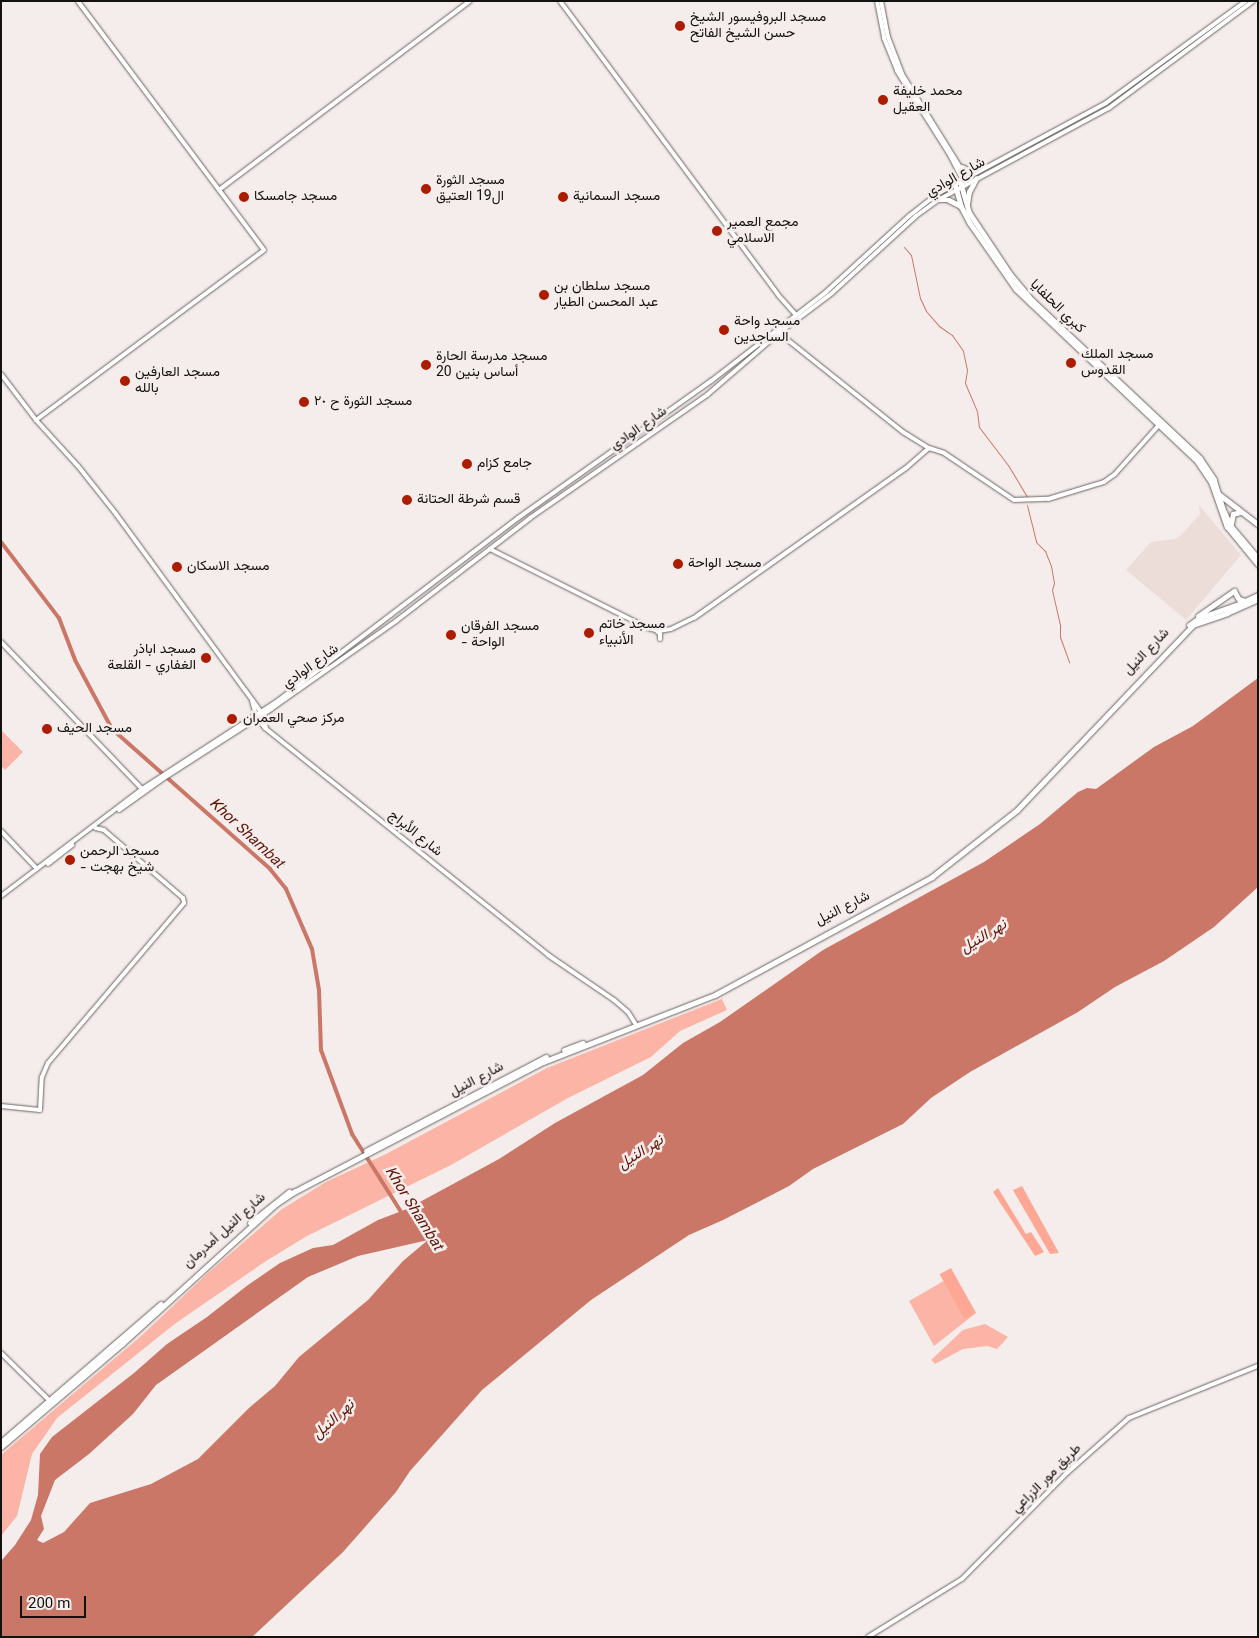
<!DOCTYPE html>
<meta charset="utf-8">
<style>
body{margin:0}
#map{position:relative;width:1259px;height:1638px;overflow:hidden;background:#f5edeb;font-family:Georgia,Vazirmatn,serif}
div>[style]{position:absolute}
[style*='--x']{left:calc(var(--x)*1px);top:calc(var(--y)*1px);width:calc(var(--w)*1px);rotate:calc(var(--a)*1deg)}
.built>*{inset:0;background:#edddd9}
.green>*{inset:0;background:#fbb4a5}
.forest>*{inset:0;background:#fea795;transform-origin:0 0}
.water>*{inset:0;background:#ca7767}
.stream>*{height:1px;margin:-0.5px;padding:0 0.5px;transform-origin:0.5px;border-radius:0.5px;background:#ca7767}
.river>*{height:4px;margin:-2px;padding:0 2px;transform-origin:2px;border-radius:2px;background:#ca7767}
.roads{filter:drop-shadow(0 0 1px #6a6462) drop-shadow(0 0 1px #6a6462)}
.secondary>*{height:4px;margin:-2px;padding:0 2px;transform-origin:2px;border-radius:2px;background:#fff}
.primary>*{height:4.5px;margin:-2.25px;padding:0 2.25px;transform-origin:2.25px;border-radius:2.25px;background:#fff}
.dots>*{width:14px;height:14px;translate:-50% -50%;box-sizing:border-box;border:2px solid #f5edeb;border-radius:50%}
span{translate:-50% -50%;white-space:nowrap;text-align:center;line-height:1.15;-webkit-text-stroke:5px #f5edeb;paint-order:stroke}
.poi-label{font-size:14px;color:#141111}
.left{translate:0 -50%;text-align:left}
.right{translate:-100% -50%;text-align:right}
.street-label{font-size:14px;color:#141111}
.water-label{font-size:15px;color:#5f1508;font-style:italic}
.frame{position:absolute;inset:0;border:2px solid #141111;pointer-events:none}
.scale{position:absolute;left:20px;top:1596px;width:66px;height:22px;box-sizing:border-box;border:2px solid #141111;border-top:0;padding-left:6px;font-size:15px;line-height:18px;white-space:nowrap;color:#141111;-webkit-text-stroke:4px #f5edeb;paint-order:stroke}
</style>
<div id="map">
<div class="built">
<div style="clip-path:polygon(1199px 505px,1241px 555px,1186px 620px,1126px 570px,1151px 542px,1175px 539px,1181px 535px,1200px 514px)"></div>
</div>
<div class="green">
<div style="clip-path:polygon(1px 730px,23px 752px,5px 770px,1px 766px)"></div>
<div style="clip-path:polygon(722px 999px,727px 1010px,680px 1031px,651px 1057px,568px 1098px,451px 1165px,307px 1236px,266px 1261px,176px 1323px,57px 1418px,32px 1454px,17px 1516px,1px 1536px,1px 1455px,140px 1337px,208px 1273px,282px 1209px,326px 1182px,386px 1154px,547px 1068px)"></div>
<div style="clip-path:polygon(954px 1275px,976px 1313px,934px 1346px,909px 1301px)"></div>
<div style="clip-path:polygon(985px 1324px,1008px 1337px,997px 1349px,987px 1346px,963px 1349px,935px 1364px,931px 1360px,963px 1330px)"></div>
</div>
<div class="forest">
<div style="clip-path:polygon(1022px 1186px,1059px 1253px,1050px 1254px,1013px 1190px)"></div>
<div style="clip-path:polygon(998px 1188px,1026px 1234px,1031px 1232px,1044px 1252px,1035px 1256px,993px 1192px)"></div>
<div style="left:951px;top:1268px;width:51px;height:13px;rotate:61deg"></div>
</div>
<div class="water">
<div style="clip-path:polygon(evenodd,1258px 678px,1258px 887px,1214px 927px,1164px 961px,1115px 987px,1078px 1012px,970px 1072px,931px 1098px,903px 1124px,813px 1169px,789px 1186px,723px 1220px,689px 1235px,591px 1300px,482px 1390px,410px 1471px,396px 1492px,343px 1552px,252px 1637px,1px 1637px,1px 1561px,15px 1545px,31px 1520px,38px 1495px,40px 1454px,52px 1437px,134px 1373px,167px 1344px,207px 1317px,248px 1285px,280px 1263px,313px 1248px,333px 1245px,378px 1220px,407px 1209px,499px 1159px,555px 1123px,643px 1075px,683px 1043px,720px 1022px,823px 950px,984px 862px,1040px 824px,1078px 792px,1087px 788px,1096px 789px,1154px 747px,1193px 726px,1258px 678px,428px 1240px,403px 1261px,368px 1300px,299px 1357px,275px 1386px,249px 1408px,198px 1459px,151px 1484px,90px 1503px,64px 1532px,43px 1543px,37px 1540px,44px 1529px,41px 1516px,55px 1480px,89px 1454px,133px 1414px,156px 1385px,308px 1277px,358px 1256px,428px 1240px)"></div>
</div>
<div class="stream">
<div style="--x:904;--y:247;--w:11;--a:49"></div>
<div style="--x:911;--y:255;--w:44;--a:78.2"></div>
<div style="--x:920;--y:298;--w:14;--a:65"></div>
<div style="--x:926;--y:311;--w:20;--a:49"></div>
<div style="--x:939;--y:326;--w:16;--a:35"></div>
<div style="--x:952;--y:335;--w:19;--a:55"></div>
<div style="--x:963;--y:351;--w:19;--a:78"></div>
<div style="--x:967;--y:370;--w:13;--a:99"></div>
<div style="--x:965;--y:383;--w:30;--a:67"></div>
<div style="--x:977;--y:411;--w:16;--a:83"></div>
<div style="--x:979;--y:427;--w:48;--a:52.7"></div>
<div style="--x:1008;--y:465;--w:37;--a:59"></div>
<div style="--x:1027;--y:505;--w:38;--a:76"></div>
<div style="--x:1036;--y:542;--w:13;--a:45"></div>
<div style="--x:1045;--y:551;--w:16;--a:68"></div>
<div style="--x:1051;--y:566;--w:17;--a:80"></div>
<div style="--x:1054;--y:583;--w:7;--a:106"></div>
<div style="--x:1052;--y:590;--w:37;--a:77"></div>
<div style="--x:1060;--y:626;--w:11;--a:90"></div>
<div style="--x:1060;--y:637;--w:27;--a:70"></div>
</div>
<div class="river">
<div style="--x:1;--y:542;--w:96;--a:52.7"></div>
<div style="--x:59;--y:618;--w:45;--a:69.1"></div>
<div style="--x:75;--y:660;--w:78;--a:61.8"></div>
<div style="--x:112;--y:729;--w:211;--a:41.5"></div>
<div style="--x:270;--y:869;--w:26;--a:51"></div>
<div style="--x:286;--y:889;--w:65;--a:66.6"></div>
<div style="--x:312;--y:949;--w:42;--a:80.3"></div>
<div style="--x:319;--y:990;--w:60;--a:88.1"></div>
<div style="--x:321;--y:1050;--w:90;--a:69.7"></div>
<div style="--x:352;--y:1134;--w:96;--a:57.8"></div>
</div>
<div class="roads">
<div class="secondary">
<div style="--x:560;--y:1;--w:367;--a:53.4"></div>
<div style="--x:779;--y:296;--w:25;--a:48"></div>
<div style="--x:877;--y:1;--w:38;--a:79"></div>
<div style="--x:884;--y:38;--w:35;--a:68"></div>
<div style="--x:897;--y:71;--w:99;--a:57.8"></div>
<div style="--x:950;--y:155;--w:34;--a:63"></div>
<div style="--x:881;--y:1;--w:37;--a:79"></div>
<div style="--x:888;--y:37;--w:40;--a:69"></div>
<div style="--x:902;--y:74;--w:125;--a:58.1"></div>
<div style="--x:962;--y:167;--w:15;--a:23"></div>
<div style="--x:219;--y:190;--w:314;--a:-37"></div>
<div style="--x:779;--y:333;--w:159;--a:38.6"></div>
<div style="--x:903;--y:432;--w:31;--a:32"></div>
<div style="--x:929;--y:448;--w:16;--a:18"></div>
<div style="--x:944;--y:453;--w:84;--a:33.9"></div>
<div style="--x:1014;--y:500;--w:34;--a:-2"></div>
<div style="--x:1048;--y:499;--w:59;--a:-16.9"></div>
<div style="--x:1104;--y:482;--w:14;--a:-36"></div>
<div style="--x:1115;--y:474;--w:66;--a:-48.1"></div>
<div style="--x:1;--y:374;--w:58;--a:52.7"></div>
<div style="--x:36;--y:420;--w:62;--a:47.6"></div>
<div style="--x:78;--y:466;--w:61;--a:51.6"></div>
<div style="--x:116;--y:514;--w:218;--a:53.8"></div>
<div style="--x:245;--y:690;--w:27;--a:54"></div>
<div style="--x:261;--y:712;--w:16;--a:72"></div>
<div style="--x:36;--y:420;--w:284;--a:-36.7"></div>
<div style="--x:264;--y:250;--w:311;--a:-126.8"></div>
<div style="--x:490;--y:549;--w:177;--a:26.6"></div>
<div style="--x:648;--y:628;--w:11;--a:15"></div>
<div style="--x:659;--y:631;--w:12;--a:-9"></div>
<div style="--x:671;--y:629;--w:25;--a:-26"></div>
<div style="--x:694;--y:618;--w:260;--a:-35.3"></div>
<div style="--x:906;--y:468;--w:30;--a:-41"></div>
<div style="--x:656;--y:630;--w:6;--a:45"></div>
<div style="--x:660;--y:634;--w:5;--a:90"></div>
<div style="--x:1;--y:642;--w:204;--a:46.2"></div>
<div style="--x:252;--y:701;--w:18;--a:74"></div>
<div style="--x:257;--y:718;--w:13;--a:51"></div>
<div style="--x:265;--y:728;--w:363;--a:38.7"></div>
<div style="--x:548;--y:955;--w:80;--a:34.3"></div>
<div style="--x:614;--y:1000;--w:18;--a:41"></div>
<div style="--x:628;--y:1012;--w:15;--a:58"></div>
<div style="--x:119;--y:810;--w:52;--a:-35.5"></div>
<div style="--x:161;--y:780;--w:131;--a:-32.8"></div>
<div style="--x:271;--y:709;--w:153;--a:-35.1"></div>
<div style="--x:396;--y:621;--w:169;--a:-37.5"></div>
<div style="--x:530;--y:518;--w:216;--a:-34.8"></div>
<div style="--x:707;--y:395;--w:95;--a:-40.7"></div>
<div style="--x:779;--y:333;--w:66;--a:-37"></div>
<div style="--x:832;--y:293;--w:114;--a:-42.5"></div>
<div style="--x:916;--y:216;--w:27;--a:-36"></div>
<div style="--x:938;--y:200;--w:194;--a:-28.3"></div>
<div style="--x:1109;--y:108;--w:179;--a:-36.6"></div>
<div style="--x:1;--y:831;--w:52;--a:46.5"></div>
<div style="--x:48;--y:864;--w:31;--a:-38"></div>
<div style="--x:1;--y:896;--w:177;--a:-37.2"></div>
<div style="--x:142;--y:789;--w:163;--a:-33"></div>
<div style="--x:279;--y:700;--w:300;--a:-37.3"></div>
<div style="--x:518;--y:518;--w:237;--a:-35.4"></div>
<div style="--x:711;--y:381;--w:145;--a:-37.7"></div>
<div style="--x:826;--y:292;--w:113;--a:-42.5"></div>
<div style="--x:909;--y:216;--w:36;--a:-38"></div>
<div style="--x:937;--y:194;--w:192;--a:-28.3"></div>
<div style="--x:1106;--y:103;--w:173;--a:-36.1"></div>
<div style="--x:1;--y:1106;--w:39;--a:6"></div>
<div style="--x:40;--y:1110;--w:33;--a:-87"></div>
<div style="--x:42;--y:1077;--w:15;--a:-67"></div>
<div style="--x:48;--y:1063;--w:210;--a:-49.6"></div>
<div style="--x:184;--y:903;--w:5;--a:-101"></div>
<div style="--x:183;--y:898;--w:104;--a:-139.3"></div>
<div style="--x:104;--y:830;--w:9;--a:-167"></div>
<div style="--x:1;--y:1353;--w:70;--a:44.4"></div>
<div style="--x:868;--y:1637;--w:110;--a:-31.7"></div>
<div style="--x:962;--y:1579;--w:149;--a:-45.3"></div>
<div style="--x:1067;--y:1473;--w:83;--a:-41.6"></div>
<div style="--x:1129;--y:1418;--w:139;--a:-22"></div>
</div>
<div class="primary">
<div style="--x:960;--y:180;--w:33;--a:74"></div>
<div style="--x:969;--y:212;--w:76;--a:56.3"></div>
<div style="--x:1011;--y:275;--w:34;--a:50"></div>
<div style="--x:1033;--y:301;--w:229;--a:43.2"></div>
<div style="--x:1200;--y:458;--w:25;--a:56"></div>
<div style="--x:1214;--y:479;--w:34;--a:73"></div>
<div style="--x:1224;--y:511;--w:17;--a:65"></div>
<div style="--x:1231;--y:526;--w:42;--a:49.8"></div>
<div style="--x:955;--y:183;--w:24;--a:75"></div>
<div style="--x:961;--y:206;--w:19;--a:62"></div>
<div style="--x:970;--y:223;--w:80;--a:55.1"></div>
<div style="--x:1016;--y:289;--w:251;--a:43.5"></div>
<div style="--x:1198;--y:462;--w:25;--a:56"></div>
<div style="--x:1212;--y:483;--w:46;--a:70.8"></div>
<div style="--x:1227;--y:526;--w:49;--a:50.8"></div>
<div style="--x:938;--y:200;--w:11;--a:0"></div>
<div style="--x:949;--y:200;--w:13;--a:27"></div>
<div style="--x:967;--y:204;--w:12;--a:-81"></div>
<div style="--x:969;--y:192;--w:15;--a:-62"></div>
<div style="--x:1219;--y:494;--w:49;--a:37.6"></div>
<div style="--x:1231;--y:524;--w:10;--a:-79"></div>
<div style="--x:1233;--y:514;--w:8;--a:-14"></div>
<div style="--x:1235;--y:592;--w:8;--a:60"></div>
<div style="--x:1239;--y:599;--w:6;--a:18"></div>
<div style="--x:1198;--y:616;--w:44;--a:-34.8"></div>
<div style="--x:1189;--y:625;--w:12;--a:-35"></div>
<div style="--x:1199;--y:618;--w:42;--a:-19.3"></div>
<div style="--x:1239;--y:604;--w:21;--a:-25"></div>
<div style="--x:564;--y:1050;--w:20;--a:-20"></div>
<div style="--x:366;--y:1151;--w:203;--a:-27.6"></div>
<div style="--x:250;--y:1223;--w:50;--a:-38.5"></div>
<div style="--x:1;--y:1442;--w:211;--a:-40.8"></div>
<div style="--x:1;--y:1447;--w:160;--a:-40.4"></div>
<div style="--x:123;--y:1343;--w:207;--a:-42.3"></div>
<div style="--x:276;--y:1204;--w:22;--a:-34"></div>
<div style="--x:294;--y:1192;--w:281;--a:-27.6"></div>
<div style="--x:543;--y:1062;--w:185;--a:-21.3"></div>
<div style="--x:715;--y:995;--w:247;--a:-28.5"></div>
<div style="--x:932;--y:877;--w:108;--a:-38.2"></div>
<div style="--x:1017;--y:810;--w:255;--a:-46.4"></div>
<div style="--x:1193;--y:625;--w:36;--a:-19"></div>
<div style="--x:1227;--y:613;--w:34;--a:-24"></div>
</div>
</div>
<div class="dots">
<div style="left:680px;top:26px;background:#ab1c01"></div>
<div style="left:883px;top:100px;background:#ab1c01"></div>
<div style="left:426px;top:189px;background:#ab1c01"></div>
<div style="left:244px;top:197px;background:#ab1c01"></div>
<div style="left:563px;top:197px;background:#ab1c01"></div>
<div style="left:717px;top:231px;background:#ab1c01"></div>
<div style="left:544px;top:295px;background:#ab1c01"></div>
<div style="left:724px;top:330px;background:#ab1c01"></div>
<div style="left:1071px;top:363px;background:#ab1c01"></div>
<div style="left:426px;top:365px;background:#ab1c01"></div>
<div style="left:125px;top:381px;background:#ab1c01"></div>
<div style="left:304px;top:402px;background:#ab1c01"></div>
<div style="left:467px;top:464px;background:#ab1c01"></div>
<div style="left:407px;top:500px;background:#ab1c01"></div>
<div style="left:678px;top:564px;background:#ab1c01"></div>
<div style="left:177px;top:567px;background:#ab1c01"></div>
<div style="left:589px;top:633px;background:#ab1c01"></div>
<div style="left:451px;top:635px;background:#ab1c01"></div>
<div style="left:206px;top:658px;background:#ab1c01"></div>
<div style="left:232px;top:719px;background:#ab1c01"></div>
<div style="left:47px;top:729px;background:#ab1c01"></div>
<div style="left:70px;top:860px;background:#ab1c01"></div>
</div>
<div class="poi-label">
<span class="left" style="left:690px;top:26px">مسجد البروفيسور الشيخ<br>حسن الشيخ الفاتح</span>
<span class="left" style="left:893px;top:100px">محمد خليفة<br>العقيل</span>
<span class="left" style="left:436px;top:189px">مسجد الثورة<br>ال19 العتيق</span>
<span class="left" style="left:254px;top:197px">مسجد جامسكا</span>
<span class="left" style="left:573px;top:197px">مسجد السمانية</span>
<span class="left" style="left:727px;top:231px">مجمع العمير<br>الاسلامي</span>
<span class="left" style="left:554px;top:295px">مسجد سلطان بن<br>عبد المحسن الطيار</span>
<span class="left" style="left:734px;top:330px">مسجد واحة<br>الساجدين</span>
<span class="left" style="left:1081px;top:363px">مسجد الملك<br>القدوس</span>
<span class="left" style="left:436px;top:365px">مسجد مدرسة الحارة<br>20 أساس بنين</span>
<span class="left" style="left:135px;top:381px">مسجد العارفين<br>بالله</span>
<span class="left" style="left:314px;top:402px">مسجد الثورة ح ٢٠</span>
<span class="left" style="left:477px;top:464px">جامع كزام</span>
<span class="left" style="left:417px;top:500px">قسم شرطة الحتانة</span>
<span class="left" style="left:688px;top:564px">مسجد الواحة</span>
<span class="left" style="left:187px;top:567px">مسجد الاسكان</span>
<span class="left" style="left:599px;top:633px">مسجد خاتم<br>الأنبياء</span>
<span class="left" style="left:461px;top:635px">مسجد الفرقان<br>- الواحة</span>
<span class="right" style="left:196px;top:658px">مسجد اباذر<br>الغفاري - القلعة</span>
<span class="left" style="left:243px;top:719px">مركز صحي العمران</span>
<span class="left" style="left:57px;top:729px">مسجد الحيف</span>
<span class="left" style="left:80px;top:860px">مسجد الرحمن<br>- شيخ بهجت</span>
</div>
<div class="street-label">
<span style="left:956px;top:178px;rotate:-30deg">شارع الوادي</span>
<span style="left:1057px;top:307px;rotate:44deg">كبري الحلفايا</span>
<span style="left:639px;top:429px;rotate:-35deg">شارع الوادي</span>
<span style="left:1147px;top:652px;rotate:-46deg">شارع النيل</span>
<span style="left:311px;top:667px;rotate:-36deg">شارع الوادي</span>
<span style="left:415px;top:834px;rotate:39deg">شارع الأبراج</span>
<span style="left:843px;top:909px;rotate:-27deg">شارع النيل</span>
<span style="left:477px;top:1080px;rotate:-28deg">شارع النيل</span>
<span style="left:225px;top:1231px;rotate:-42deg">شارع النيل أمدرمان</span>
<span style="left:1047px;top:1479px;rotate:-45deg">طريق مور الزراعي</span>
</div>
<div class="water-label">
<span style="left:246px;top:834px;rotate:43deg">Khor Shambat</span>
<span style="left:984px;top:937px;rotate:-31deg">نهر النيل</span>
<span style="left:641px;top:1153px;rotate:-33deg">نهر النيل</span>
<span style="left:413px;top:1209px;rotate:58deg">Khor Shambat</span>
<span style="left:334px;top:1420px;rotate:-42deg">نهر النيل</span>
</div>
<div class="frame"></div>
<div class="scale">200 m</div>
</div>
